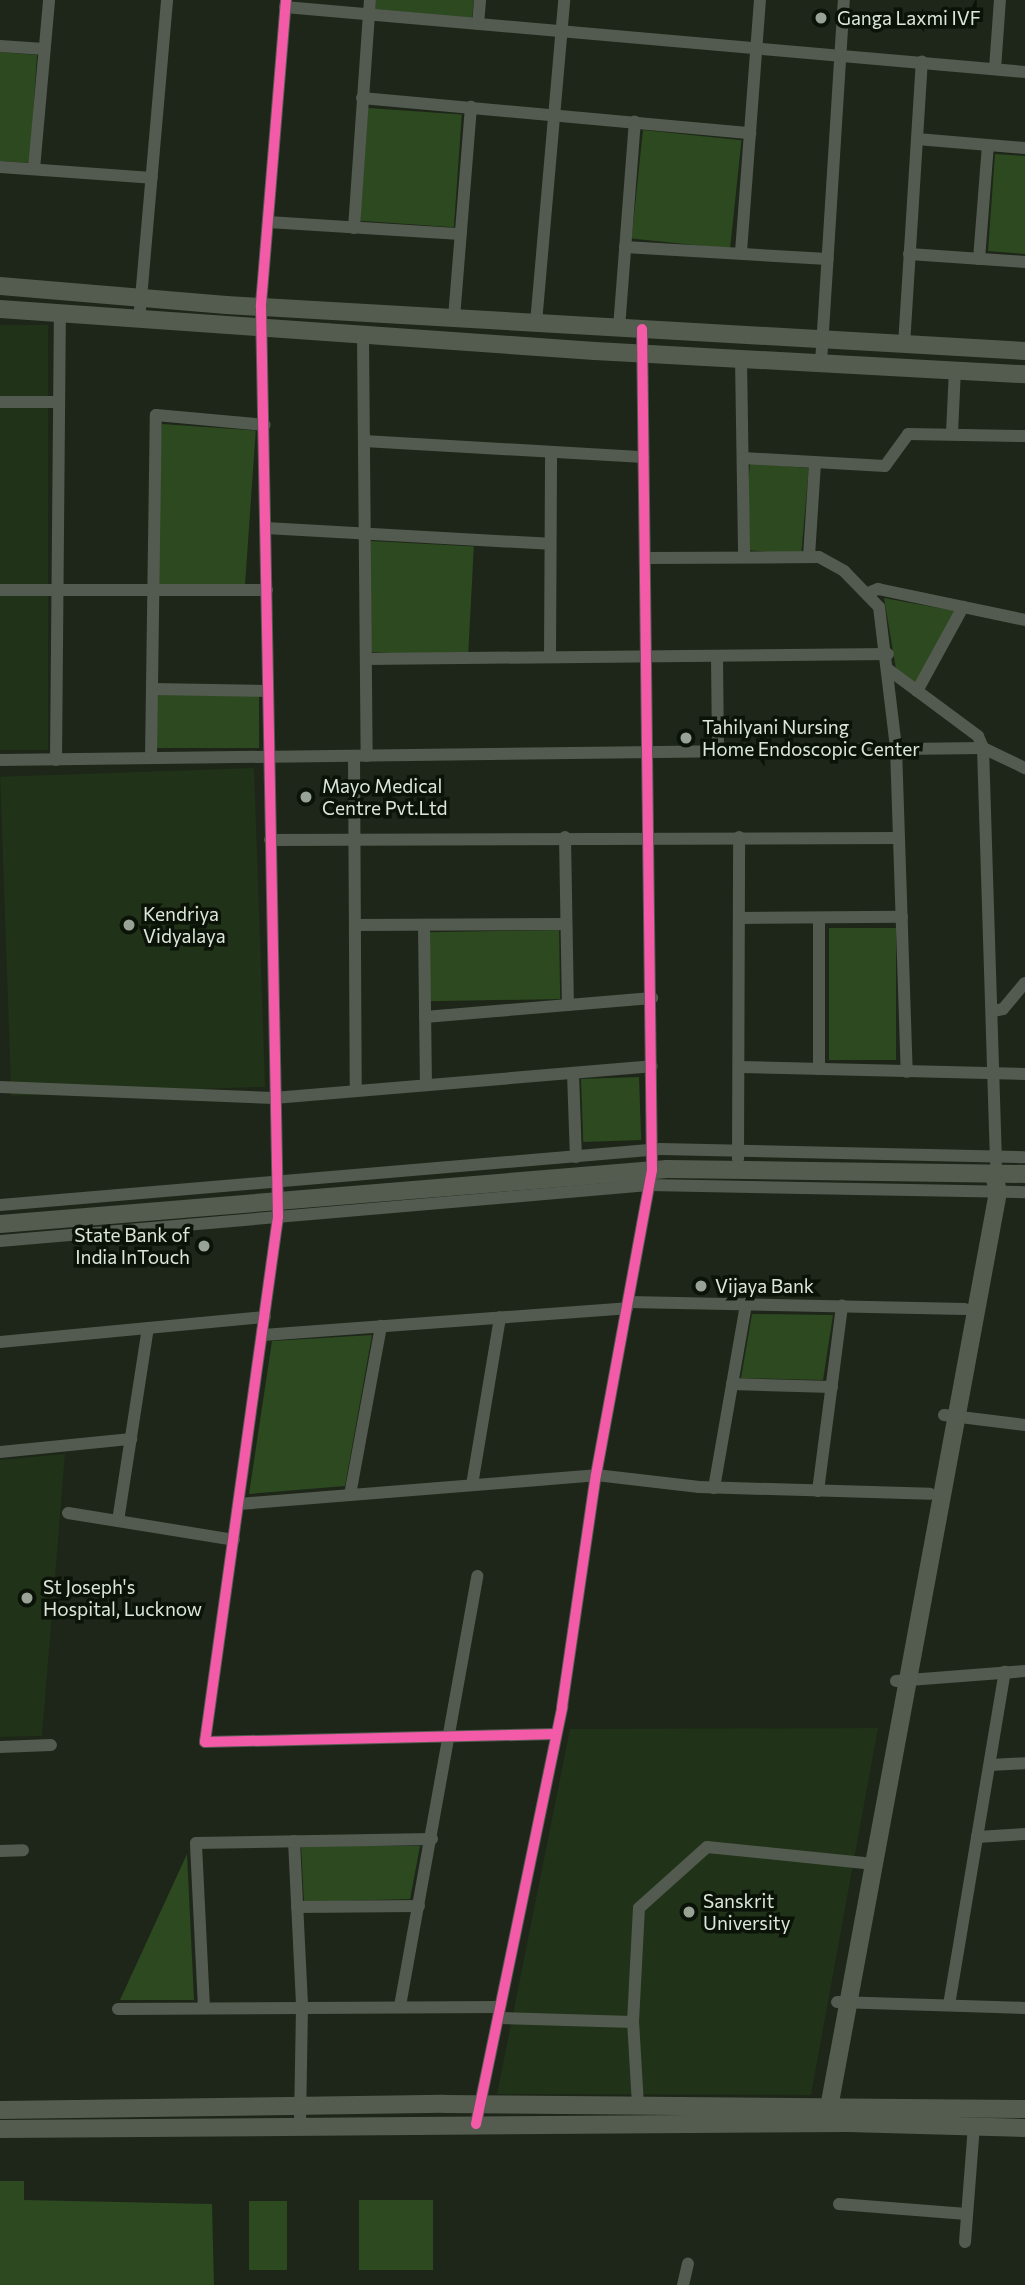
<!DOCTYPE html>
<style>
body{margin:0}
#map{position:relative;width:1025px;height:2285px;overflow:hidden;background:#1d2619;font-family:Commissioner,sans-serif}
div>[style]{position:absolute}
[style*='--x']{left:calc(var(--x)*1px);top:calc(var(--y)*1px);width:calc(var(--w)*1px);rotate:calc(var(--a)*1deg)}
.built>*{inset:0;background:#203217;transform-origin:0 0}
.green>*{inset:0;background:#2d4920;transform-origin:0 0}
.street>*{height:12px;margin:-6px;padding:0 6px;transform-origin:6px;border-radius:6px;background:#535a4f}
.secondary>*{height:18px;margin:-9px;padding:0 9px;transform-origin:9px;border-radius:9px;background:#545c50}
.cycleway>*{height:10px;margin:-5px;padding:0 5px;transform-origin:5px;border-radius:5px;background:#f35aa7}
.dots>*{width:19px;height:19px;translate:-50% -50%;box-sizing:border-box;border:4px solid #0b1208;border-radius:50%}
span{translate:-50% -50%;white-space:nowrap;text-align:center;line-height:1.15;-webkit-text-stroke:7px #0b1208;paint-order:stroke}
.poi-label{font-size:19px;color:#dce7d8}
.left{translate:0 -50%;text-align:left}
.right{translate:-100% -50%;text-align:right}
</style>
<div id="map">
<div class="built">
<div style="left:0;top:325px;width:48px;height:425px"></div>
<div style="left:254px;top:768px;width:319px;height:254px;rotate:88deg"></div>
<div style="clip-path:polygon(65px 1454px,42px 1736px,0 1737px,0 1460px)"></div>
<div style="clip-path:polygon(878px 1728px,811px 2095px,497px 2094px,570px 1729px)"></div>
</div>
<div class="green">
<div style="clip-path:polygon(376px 0,474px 0,472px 18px,375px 9px)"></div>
<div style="clip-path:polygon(0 52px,37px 55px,30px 163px,0 161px)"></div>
<div style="left:368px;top:108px;width:94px;height:113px;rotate:4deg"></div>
<div style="left:643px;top:130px;width:99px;height:109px;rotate:6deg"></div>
<div style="clip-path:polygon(995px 154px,1025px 156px,1025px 254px,988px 251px)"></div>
<div style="left:162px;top:424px;width:94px;height:160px;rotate:4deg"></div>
<div style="left:750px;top:463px;width:59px;height:87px;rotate:5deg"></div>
<div style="left:371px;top:541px;width:103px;height:111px;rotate:3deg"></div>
<div style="clip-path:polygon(884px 598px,955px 611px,916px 684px,896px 669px)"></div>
<div style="left:157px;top:691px;width:102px;height:57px"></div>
<div style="left:829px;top:928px;width:67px;height:132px"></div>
<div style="left:559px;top:930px;width:69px;height:132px;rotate:89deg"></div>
<div style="left:639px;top:1077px;width:63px;height:58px;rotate:88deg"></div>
<div style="clip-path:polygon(752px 1314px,833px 1315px,823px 1380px,741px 1378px)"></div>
<div style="clip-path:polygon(372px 1335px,345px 1486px,249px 1494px,272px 1341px)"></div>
<div style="clip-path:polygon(301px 1846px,420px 1846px,410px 1899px,304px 1902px)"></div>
<div style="clip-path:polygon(187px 1854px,194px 2000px,120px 2000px)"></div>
<div style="clip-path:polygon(0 2181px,24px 2181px,24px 2200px,212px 2204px,214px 2285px,0 2285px)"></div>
<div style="left:359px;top:2200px;width:74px;height:70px"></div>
<div style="left:249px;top:2201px;width:38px;height:69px"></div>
</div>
<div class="street">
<div style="--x:286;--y:0;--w:308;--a:94.7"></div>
<div style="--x:261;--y:307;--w:910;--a:88.93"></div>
<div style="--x:278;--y:1217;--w:530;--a:97.92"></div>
<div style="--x:205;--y:1742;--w:351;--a:-1.3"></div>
<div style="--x:285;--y:7;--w:743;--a:5.02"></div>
<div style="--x:478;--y:24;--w:24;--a:-85"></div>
<div style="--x:0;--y:46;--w:44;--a:3.9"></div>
<div style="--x:995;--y:69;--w:69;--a:-85.9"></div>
<div style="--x:362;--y:98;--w:390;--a:5.2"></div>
<div style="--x:917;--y:139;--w:108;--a:4.8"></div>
<div style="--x:0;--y:167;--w:152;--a:4.1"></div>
<div style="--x:34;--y:169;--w:170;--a:-84.9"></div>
<div style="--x:268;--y:222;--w:193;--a:3.6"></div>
<div style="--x:354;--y:228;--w:229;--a:-86"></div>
<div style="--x:625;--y:247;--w:203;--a:3.4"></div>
<div style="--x:741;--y:252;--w:253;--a:-85.7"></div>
<div style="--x:909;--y:254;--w:116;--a:3.9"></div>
<div style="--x:979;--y:259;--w:114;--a:-85.5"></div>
<div style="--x:454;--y:318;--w:212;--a:-85.4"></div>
<div style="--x:139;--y:321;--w:322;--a:-85"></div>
<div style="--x:536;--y:323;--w:324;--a:-85"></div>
<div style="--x:619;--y:328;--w:207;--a:-85.6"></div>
<div style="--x:363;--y:337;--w:419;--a:89.5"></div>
<div style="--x:904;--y:345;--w:284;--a:-86.4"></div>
<div style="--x:741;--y:359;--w:198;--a:89.1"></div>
<div style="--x:821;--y:363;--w:364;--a:-86.4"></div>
<div style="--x:0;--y:402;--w:59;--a:0"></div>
<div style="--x:952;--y:433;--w:63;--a:-87.3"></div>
<div style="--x:364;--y:441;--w:280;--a:3.3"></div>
<div style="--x:743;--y:458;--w:142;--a:3.2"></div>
<div style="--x:885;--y:466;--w:39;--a:-54"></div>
<div style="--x:908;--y:434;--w:117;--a:1"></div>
<div style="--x:266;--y:528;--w:284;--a:3.2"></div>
<div style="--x:809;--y:556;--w:94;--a:-86.3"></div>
<div style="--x:646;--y:558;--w:173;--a:-0.3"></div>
<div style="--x:819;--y:557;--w:29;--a:29"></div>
<div style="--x:844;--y:571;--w:50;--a:45.8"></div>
<div style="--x:879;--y:607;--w:142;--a:83.1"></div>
<div style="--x:896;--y:748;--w:324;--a:88.1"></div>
<div style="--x:0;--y:590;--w:267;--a:0"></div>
<div style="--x:868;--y:593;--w:11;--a:-22"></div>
<div style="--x:878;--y:589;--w:150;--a:11.9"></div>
<div style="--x:717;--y:656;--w:95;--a:89.4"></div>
<div style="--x:550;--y:657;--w:205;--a:-89.7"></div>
<div style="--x:366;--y:659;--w:522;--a:-0.55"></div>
<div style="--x:889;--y:670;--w:111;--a:36.6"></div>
<div style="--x:978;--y:736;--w:13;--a:67"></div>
<div style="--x:983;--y:748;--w:415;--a:88.2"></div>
<div style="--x:153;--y:689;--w:115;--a:1"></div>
<div style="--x:917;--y:691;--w:96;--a:-61.3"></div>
<div style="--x:354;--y:756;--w:335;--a:89.7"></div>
<div style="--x:151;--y:758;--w:343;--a:-89.2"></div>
<div style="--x:156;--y:415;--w:109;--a:5.2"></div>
<div style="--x:0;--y:760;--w:983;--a:-0.7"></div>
<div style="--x:983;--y:748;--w:47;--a:25.5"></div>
<div style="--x:56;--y:760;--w:446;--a:-89.5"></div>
<div style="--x:565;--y:837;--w:168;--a:89"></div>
<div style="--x:270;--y:840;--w:629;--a:-0.18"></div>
<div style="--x:739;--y:918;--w:163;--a:-0.4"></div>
<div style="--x:355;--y:925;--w:211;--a:-0.3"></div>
<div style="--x:424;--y:925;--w:160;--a:89.3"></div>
<div style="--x:993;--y:1011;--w:10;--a:-11"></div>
<div style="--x:1003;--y:1009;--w:34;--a:-50"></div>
<div style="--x:425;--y:1017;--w:228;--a:-4.8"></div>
<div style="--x:739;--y:1067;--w:286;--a:1.4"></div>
<div style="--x:819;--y:1069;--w:151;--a:-90"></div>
<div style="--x:573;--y:1073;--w:84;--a:88"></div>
<div style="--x:0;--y:1087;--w:274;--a:2.3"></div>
<div style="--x:274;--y:1098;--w:379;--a:-4.8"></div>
<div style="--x:738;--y:1159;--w:322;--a:-89.8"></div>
<div style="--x:0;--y:1205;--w:663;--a:-4.84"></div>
<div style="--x:661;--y:1149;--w:364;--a:1.3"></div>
<div style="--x:0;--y:1241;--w:651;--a:-4.93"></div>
<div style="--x:649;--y:1185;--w:376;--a:1.1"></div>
<div style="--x:628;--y:1302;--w:337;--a:1.2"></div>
<div style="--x:263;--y:1335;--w:365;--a:-4.2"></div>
<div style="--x:0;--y:1342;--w:266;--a:-5.4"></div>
<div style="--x:732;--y:1384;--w:100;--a:1.7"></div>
<div style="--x:944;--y:1415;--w:82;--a:7"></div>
<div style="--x:0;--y:1452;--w:132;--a:-5.7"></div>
<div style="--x:472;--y:1485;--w:170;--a:-80.5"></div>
<div style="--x:714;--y:1488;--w:187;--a:-80.1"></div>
<div style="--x:818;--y:1491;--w:187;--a:-82.6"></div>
<div style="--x:350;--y:1495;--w:172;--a:-79.6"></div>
<div style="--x:239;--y:1504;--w:358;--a:-4.6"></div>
<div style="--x:596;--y:1475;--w:104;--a:6.6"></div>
<div style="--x:699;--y:1487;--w:231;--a:1.7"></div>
<div style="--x:68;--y:1513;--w:168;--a:9.2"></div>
<div style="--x:118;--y:1521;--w:195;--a:-81.2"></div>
<div style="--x:896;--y:1681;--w:129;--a:-4.4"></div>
<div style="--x:0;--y:1747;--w:51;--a:-2.2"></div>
<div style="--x:990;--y:1765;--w:35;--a:-3"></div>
<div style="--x:977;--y:1837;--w:48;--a:-3.6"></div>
<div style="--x:294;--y:1841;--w:166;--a:87.2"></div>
<div style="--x:302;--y:2007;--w:118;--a:91"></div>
<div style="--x:0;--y:1851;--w:23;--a:-2"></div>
<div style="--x:297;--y:1907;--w:122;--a:-0.5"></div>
<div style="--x:837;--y:2002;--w:188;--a:1.8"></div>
<div style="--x:949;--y:2005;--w:338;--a:-80.5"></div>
<div style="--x:400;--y:2006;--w:437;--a:-79.8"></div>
<div style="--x:204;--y:2008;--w:165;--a:-92.8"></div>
<div style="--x:196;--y:1843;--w:236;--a:-1"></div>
<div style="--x:118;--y:2009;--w:382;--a:-0.3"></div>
<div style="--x:498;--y:2018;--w:135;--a:1.7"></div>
<div style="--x:638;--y:2105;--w:83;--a:-93.4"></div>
<div style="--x:633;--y:2022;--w:114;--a:-87"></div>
<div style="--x:639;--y:1908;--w:91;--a:-41.9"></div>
<div style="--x:707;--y:1847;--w:158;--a:5.8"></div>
<div style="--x:476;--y:2124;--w:426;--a:-78.3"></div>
<div style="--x:562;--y:1707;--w:234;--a:-81.7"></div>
<div style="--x:596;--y:1475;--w:310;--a:-79.6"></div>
<div style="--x:652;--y:1170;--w:841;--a:-90.68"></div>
<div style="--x:839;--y:2204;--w:128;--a:4.5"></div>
<div style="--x:965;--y:2242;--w:116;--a:-85.6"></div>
<div style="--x:683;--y:2285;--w:22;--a:-77"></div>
</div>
<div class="secondary">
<div style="--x:0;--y:286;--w:227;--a:4.8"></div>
<div style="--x:226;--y:305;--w:800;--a:3.29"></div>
<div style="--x:0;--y:309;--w:596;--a:4.04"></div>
<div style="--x:595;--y:351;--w:431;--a:3.1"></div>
<div style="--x:0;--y:1224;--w:669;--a:-4.71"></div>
<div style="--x:667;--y:1169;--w:358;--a:0.8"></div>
<div style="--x:0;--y:2110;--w:444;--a:-0.8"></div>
<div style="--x:444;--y:2104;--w:581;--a:0.49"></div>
<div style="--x:828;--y:2113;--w:937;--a:-79.54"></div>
<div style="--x:998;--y:1192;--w:18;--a:-103"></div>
<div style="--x:0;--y:2129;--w:848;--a:-0.41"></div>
<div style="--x:848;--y:2123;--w:177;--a:1.6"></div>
</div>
<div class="cycleway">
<div style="--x:286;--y:0;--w:308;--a:94.7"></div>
<div style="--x:261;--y:307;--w:910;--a:88.93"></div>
<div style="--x:278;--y:1217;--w:530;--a:97.92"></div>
<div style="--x:205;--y:1742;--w:351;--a:-1.3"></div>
<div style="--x:476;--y:2124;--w:426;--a:-78.3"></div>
<div style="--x:562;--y:1707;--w:234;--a:-81.7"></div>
<div style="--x:596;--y:1475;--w:310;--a:-79.6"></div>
<div style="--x:652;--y:1170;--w:841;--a:-90.68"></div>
</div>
<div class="dots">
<div style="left:821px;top:18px;background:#99a395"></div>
<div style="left:686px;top:738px;background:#99a395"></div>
<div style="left:306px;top:797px;background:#99a395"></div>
<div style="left:129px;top:925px;background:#99a395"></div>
<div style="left:204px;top:1246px;background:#99a395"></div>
<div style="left:701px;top:1286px;background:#99a395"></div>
<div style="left:27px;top:1598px;background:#99a395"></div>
<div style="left:689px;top:1912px;background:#99a395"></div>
</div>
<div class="poi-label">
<span class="left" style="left:837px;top:18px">Ganga Laxmi IVF</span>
<span class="left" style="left:702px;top:738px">Tahilyani Nursing<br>Home Endoscopic Center</span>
<span class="left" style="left:322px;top:797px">Mayo Medical<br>Centre Pvt.Ltd</span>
<span class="left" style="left:143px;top:925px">Kendriya<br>Vidyalaya</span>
<span class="right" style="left:190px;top:1246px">State Bank of<br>India InTouch</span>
<span class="left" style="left:715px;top:1286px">Vijaya Bank</span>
<span class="left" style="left:43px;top:1598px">St Joseph's<br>Hospital, Lucknow</span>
<span class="left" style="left:703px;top:1912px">Sanskrit<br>University</span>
</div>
</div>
